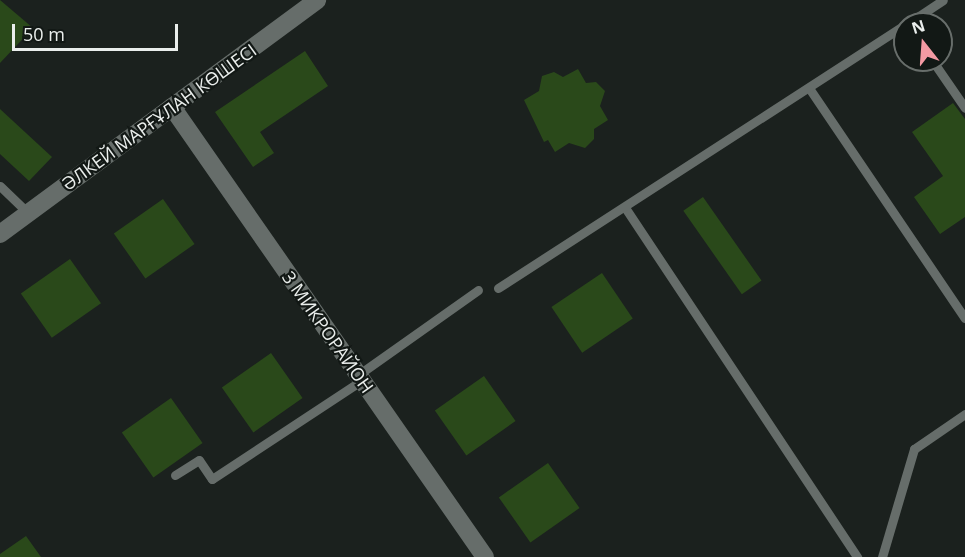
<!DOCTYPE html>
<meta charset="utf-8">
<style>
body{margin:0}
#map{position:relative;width:965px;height:557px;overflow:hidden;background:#1b211e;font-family:"Open Sans",sans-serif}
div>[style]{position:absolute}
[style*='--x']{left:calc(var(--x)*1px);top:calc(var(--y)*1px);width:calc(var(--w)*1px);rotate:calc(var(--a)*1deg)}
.building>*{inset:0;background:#2a491a;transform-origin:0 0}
.lane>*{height:9px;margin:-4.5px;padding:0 4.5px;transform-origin:4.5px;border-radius:4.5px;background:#666d6a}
.street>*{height:18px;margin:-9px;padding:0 9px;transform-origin:9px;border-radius:9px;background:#666d6a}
span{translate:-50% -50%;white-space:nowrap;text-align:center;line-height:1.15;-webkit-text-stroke:4.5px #121815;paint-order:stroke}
.street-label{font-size:18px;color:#eaeeec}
.north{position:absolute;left:893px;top:12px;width:60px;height:60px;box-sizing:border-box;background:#121815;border:2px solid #686e6b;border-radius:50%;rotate:343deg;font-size:16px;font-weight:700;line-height:24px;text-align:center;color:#eaeeec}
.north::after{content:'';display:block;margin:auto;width:21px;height:27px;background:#f49aa3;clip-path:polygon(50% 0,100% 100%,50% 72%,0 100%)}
.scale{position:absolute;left:12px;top:24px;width:166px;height:27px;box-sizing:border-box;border:3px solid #eaeeec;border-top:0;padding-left:8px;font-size:18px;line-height:21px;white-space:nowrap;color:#eaeeec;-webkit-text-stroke:4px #121815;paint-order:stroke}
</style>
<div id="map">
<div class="building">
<div style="clip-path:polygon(0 0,33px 28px,0 63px)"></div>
<div style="clip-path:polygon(305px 51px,328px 86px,260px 132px,274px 153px,253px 167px,215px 112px)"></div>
<div style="clip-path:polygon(578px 69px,586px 83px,596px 82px,605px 91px,600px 106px,608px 120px,594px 129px,594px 139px,585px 148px,569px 143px,555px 152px,548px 140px,544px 142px,524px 100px,539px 91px,542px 76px,554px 72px,563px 77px)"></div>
<div style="clip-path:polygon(953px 103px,965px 119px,965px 217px,940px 234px,914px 197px,943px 176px,912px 132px)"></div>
<div style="clip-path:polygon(0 109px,52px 157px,29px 181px,0 154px)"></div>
<div style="left:703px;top:197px;width:102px;height:24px;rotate:55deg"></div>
<div style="left:163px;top:199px;width:55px;height:60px;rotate:55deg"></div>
<div style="left:70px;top:259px;width:54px;height:60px;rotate:55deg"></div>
<div style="left:602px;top:273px;width:55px;height:61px;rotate:56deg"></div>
<div style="left:271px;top:353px;width:55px;height:60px;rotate:55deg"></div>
<div style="left:484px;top:376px;width:55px;height:60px;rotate:55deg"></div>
<div style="left:171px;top:398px;width:55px;height:60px;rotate:55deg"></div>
<div style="left:548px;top:463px;width:55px;height:60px;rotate:55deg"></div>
<div style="clip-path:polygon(26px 536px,41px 557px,0 557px,0 554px)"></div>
</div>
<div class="lane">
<div style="--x:907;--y:24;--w:43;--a:-33.7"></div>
<div style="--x:932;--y:60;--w:58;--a:55.5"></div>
<div style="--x:809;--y:88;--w:278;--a:55.9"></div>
<div style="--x:0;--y:186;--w:39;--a:44"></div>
<div style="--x:626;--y:209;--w:418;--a:56.4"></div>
<div style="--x:498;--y:288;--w:485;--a:-32.9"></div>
<div style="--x:358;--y:375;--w:147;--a:-35.3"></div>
<div style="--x:175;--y:475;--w:28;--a:-32"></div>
<div style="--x:199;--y:460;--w:23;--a:56"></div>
<div style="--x:212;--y:479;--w:180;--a:-33.4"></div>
<div style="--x:882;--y:557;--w:113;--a:-73.5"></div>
<div style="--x:914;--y:449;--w:62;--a:-34.5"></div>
</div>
<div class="street">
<div style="--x:172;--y:107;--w:548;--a:55.18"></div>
<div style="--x:0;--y:234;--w:394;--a:-36.4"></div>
</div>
<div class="street-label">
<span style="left:159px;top:117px;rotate:-36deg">ӘЛКЕЙ МАРҒҰЛАН КӨШЕСІ</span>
<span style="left:328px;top:332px;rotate:55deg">3 МИКРОРАЙОН</span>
</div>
<div class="north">N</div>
<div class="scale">50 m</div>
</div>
